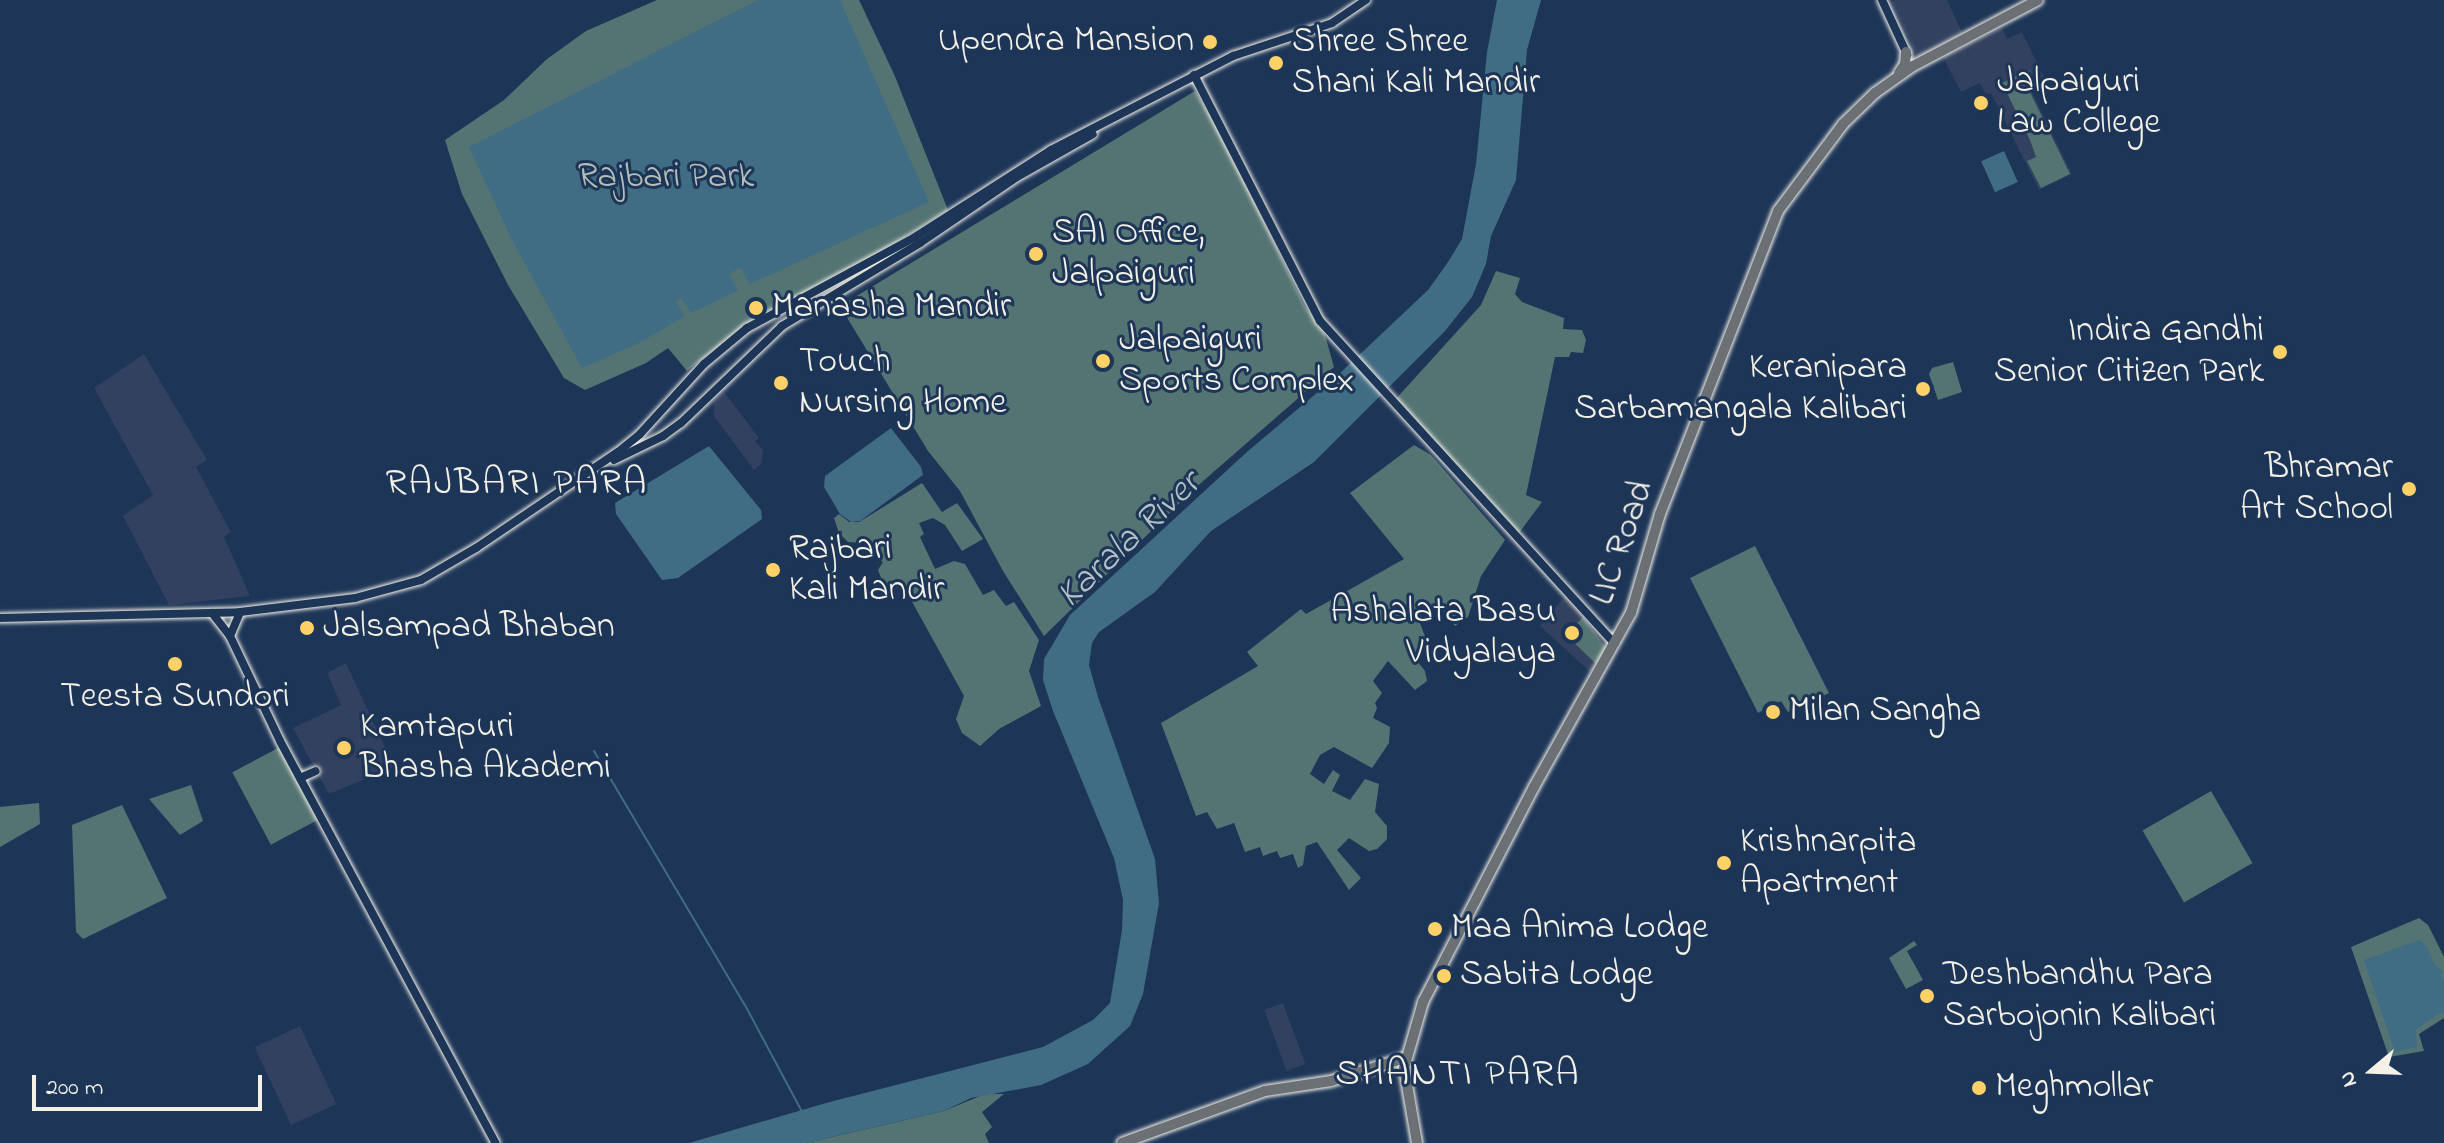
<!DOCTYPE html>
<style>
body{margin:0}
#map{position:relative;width:2444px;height:1143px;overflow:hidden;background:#1d3557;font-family:"Indie Flower",sans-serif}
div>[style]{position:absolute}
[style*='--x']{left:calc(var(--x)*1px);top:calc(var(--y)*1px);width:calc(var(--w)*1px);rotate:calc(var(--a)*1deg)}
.built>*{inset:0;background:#32415f;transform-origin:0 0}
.green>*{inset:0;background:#547473;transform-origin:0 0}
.water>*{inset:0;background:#406c84;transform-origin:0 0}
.stream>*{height:2px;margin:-1px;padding:0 1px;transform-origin:1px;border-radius:1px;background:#406c84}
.roads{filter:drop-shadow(0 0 2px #f4f1e8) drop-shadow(0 0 2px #f4f1e8)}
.minor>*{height:8px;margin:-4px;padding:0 4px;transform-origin:4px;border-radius:4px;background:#1d3557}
.major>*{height:10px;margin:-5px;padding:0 5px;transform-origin:5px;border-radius:5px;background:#6a7074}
.dots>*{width:22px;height:22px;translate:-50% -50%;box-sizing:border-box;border:4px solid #1d3557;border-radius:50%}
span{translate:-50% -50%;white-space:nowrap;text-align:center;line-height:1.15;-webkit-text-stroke:6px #1d3557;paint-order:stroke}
.poi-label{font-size:36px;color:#f4f1e8}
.right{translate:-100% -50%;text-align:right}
.left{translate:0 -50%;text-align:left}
.park-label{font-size:36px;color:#b4bfb9}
.street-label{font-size:36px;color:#f4f1e8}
.neighbourhood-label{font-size:38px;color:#f4f1e8;letter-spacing:2px}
.water-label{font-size:38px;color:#b5c2c5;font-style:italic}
.north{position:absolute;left:2332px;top:1031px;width:80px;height:80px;-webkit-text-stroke:6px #1d3557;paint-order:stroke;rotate:251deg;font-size:22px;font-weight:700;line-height:32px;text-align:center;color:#f4f1e8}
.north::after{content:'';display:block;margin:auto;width:28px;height:36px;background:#f4f1e8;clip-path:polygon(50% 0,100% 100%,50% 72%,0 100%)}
.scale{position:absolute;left:32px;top:1075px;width:230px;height:36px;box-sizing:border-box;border:4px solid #f4f1e8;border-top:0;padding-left:10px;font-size:24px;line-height:28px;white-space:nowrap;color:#f4f1e8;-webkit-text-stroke:6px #1d3557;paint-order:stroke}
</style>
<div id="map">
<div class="built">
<div style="clip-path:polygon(1895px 0,1947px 0,1964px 36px,1918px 58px,1892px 2px)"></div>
<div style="clip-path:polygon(2002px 28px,2007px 39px,2022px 32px,2045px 79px,2030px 88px,2072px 174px,2039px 190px,1991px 93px,1986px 95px,1980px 83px,1961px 92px,1943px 57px)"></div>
<div style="clip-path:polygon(144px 354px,207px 460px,196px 467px,231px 532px,224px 537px,250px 596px,169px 605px,123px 516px,153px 495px,94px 388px)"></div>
<div style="clip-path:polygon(724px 392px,759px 438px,755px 441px,763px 450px,761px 464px,754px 470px,714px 416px,714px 401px)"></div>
<div style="clip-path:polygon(1565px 596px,1604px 640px,1607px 649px,1591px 673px,1540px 626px)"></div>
<div style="clip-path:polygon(346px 663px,394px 767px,329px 794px,293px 728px,341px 705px,327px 673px)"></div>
<div style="left:1283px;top:1003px;width:65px;height:20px;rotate:70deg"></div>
<div style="left:300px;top:1026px;width:86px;height:50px;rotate:65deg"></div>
</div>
<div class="green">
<div style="clip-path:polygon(657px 0,859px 0,894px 74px,948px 210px,850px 271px,745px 325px,687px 371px,668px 348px,646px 363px,585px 390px,564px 378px,508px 285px,462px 194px,445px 140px,504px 100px,547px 59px,586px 31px)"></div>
<div style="clip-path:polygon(2029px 70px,2035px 82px,2027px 86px,2070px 174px,2041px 188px,2027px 161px,2036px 157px,2030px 140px,2002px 83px)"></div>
<div style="clip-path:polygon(1195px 91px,1224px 140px,1304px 305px,1325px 335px,1334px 367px,1194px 489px,1044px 636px,1003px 571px,960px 491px,928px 451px,840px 306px)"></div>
<div style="clip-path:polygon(1496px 271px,1520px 278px,1515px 294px,1522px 302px,1564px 318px,1563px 329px,1582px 330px,1586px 340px,1583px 353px,1571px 352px,1569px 357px,1555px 357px,1526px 495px,1542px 502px,1519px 533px,1394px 401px,1481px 305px)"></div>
<div style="clip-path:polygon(1953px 362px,1962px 392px,1938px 400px,1929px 374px,1932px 368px)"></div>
<div style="clip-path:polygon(1414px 445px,1431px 455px,1505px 540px,1481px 576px,1468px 617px,1455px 626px,1436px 602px,1418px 618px,1428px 644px,1417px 661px,1425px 671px,1427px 681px,1415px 690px,1388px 661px,1373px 681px,1382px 693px,1375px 703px,1377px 708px,1373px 718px,1390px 727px,1389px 743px,1372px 768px,1334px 747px,1320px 755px,1310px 774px,1324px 784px,1333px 770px,1340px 775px,1332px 791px,1350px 800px,1365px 779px,1379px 784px,1375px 812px,1387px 826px,1387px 839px,1377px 849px,1369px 851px,1349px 838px,1337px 850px,1361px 878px,1349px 890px,1317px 842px,1306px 846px,1303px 865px,1298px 868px,1293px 854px,1280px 858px,1277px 851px,1263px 856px,1260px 847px,1245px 852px,1234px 823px,1217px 829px,1207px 812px,1196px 816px,1161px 723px,1258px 666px,1247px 652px,1301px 609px,1306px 614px,1404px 559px,1350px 493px)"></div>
<div style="clip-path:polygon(922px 483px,942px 512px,957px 503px,983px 539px,962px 551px,945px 525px,933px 518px,919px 523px,924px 534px,920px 537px,935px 569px,954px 561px,965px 564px,983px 595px,994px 590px,1006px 606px,1014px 602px,1039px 640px,1029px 671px,1041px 706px,999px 729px,980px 746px,962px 733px,956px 719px,964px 696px,910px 598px,902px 588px,884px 585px,878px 570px,883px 562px,862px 543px,848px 542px,839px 533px,834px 518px,839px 514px,849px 522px,859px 522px)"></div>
<div style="clip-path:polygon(1755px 546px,1829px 693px,1788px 712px,1781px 701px,1758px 713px,1690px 578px)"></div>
<div style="clip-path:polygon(1583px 617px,1607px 649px,1596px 664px,1566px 635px)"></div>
<div style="left:280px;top:747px;width:82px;height:54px;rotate:62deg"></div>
<div style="clip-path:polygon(191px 785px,203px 821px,180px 835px,149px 799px)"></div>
<div style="left:2211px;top:791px;width:83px;height:79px;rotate:60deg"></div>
<div style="clip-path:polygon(39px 803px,40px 824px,0 847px,0 807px)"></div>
<div style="clip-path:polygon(122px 805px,167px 898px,83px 939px,76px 932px,72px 825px)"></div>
<div style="clip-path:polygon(2419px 918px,2428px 925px,2444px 957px,2444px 1018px,2419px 1034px,2424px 1051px,2389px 1057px,2351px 947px)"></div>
<div style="clip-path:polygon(1914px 941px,1917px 945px,1907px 951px,1923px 980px,1906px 989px,1889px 958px)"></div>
<div style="clip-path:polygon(985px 1094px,1004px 1094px,982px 1112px,992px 1127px,985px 1134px,989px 1143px,806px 1143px,944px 1111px)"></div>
</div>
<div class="water">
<div style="clip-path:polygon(758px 0,840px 0,929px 202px,750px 284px,740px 268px,729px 274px,738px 291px,691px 313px,681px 298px,676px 302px,685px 316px,639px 343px,582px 368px,512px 240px,469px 147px)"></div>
<div style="clip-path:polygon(1497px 0,1541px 0,1527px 50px,1516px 180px,1491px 236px,1486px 264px,1472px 297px,1445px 331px,1314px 462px,1211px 531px,1155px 592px,1099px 632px,1092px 643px,1089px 665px,1098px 697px,1155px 859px,1159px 903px,1143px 994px,1130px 1026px,1088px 1064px,1041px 1085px,971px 1098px,944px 1111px,806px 1143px,689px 1143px,826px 1103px,1043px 1047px,1093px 1020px,1110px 1003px,1122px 930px,1123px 900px,1114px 858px,1053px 711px,1043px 680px,1044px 659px,1070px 615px,1248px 451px,1338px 375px,1428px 290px,1448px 262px,1462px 239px,1476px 164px,1487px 52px)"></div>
<div style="left:2004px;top:151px;width:34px;height:25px;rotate:66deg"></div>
<div style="clip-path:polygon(891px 428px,921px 467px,923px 475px,860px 521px,851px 522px,840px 514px,824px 487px,825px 476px)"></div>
<div style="clip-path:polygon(709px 446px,761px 510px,762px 519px,678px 578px,662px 580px,616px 514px,615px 503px)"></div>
<div style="clip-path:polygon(2419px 940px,2427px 947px,2434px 964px,2443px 971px,2440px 975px,2444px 981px,2444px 1014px,2441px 1012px,2416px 1030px,2417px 1047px,2395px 1052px,2364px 960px)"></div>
</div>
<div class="stream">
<div style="--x:594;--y:751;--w:295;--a:59.3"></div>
<div style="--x:745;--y:1005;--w:119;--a:61.9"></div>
</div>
<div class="roads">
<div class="minor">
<div style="--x:1882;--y:0;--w:60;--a:65.2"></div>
<div style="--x:1194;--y:75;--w:276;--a:62.9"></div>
<div style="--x:1320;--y:321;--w:437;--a:47.6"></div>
<div style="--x:614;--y:460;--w:55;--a:-26.1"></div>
<div style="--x:663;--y:436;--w:22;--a:-36"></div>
<div style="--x:681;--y:423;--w:140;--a:-43.8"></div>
<div style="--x:782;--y:326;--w:161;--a:-31"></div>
<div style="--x:920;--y:243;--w:117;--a:-34.2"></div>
<div style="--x:1017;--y:177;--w:87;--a:-29.5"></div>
<div style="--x:212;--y:613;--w:29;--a:52"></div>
<div style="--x:230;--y:636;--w:116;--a:64.5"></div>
<div style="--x:280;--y:741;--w:456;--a:61.8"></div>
<div style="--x:0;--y:618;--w:240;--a:-1.4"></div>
<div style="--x:240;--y:612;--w:116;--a:-6.9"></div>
<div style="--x:355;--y:598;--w:68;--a:-15.3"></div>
<div style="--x:421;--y:580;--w:64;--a:-30.2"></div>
<div style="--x:476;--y:548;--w:171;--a:-34.1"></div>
<div style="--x:618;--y:452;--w:28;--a:-39"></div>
<div style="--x:640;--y:434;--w:95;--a:-47.6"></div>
<div style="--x:704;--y:364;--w:56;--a:-39.9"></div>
<div style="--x:747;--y:328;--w:191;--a:-28.4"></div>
<div style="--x:915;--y:237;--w:161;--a:-32.6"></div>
<div style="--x:1051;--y:150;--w:205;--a:-27.3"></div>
<div style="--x:1233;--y:56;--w:104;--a:-18.4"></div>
<div style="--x:1332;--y:23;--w:41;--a:-34.1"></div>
<div style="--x:230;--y:636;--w:26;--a:-67"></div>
<div style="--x:300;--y:778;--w:17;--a:-24"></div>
</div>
<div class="major">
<div style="--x:1899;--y:73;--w:11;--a:-56"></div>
<div style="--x:1905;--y:64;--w:12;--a:-85"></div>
<div style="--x:1122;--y:1143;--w:152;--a:-20"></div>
<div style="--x:1265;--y:1091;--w:67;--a:-8.6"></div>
<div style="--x:1331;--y:1081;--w:77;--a:-17.3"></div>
<div style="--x:1417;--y:1143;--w:76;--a:-99.8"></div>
<div style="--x:1404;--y:1068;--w:69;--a:-73.9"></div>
<div style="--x:1423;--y:1002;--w:242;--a:-62.7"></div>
<div style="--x:1534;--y:787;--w:199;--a:-60.9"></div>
<div style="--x:1631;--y:613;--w:103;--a:-73.7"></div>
<div style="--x:1660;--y:514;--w:325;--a:-68.7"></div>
<div style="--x:1778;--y:211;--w:109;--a:-53.2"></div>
<div style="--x:1843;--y:124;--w:45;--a:-44.1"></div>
<div style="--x:1875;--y:93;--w:47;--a:-35.4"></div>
<div style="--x:1913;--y:66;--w:141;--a:-27.8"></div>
</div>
</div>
<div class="dots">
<div style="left:1210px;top:42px;background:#ffd166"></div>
<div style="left:1276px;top:63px;background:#ffd166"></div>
<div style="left:1981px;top:103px;background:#ffd166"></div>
<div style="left:1036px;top:254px;background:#ffd166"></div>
<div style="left:756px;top:308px;background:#ffd166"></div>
<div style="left:2280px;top:352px;background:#ffd166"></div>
<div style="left:1103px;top:361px;background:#ffd166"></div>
<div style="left:781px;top:383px;background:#ffd166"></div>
<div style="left:1923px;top:389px;background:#ffd166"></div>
<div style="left:2409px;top:489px;background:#ffd166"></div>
<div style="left:773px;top:570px;background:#ffd166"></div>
<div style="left:307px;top:628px;background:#ffd166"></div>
<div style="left:1572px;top:633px;background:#ffd166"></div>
<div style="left:175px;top:664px;background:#ffd166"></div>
<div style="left:1773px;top:712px;background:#ffd166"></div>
<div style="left:344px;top:748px;background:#ffd166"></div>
<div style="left:1724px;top:863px;background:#ffd166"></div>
<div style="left:1435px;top:929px;background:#ffd166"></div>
<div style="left:1444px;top:976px;background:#ffd166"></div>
<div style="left:1927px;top:996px;background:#ffd166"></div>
<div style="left:1979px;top:1088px;background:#ffd166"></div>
</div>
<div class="poi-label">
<span class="right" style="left:1194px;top:42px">Upendra Mansion</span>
<span class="left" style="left:1292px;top:63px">Shree Shree<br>Shani Kali Mandir</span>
<span class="left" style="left:1997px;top:103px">Jalpaiguri<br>Law College</span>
<span class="left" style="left:1052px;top:254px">SAI Office,<br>Jalpaiguri</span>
<span class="left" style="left:772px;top:308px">Manasha Mandir</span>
<span class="right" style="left:2264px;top:352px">Indira Gandhi<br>Senior Citizen Park</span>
<span class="left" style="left:1119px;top:361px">Jalpaiguri<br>Sports Complex</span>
<span class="left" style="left:799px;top:383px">Touch<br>Nursing Home</span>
<span class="right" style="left:1907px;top:389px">Keranipara<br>Sarbamangala Kalibari</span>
<span class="right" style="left:2393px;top:489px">Bhramar<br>Art School</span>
<span class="left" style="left:789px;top:570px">Rajbari<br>Kali Mandir</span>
<span class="right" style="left:1556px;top:633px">Ashalata Basu<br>Vidyalaya</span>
<span class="left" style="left:323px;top:628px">Jalsampad Bhaban</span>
<span style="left:175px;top:698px">Teesta Sundori</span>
<span class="left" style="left:1789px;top:712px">Milan Sangha</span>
<span class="left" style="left:360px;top:748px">Kamtapuri<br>Bhasha Akademi</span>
<span class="left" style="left:1740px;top:863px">Krishnarpita<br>Apartment</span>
<span class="left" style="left:1451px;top:929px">Maa Anima Lodge</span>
<span class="left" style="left:1943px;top:996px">Deshbandhu Para<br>Sarbojonin Kalibari</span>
<span class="left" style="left:1460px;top:976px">Sabita Lodge</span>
<span class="left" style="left:1995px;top:1088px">Meghmollar</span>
</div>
<div class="park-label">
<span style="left:666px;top:178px">Rajbari Park</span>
</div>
<div class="street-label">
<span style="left:1623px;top:543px;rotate:-71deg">LIC Road</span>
</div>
<div class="neighbourhood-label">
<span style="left:517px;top:485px">RAJBARI PARA</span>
<span style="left:1458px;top:1076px">SHANTI PARA</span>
</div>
<div class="water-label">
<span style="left:1130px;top:541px;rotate:-43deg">Karala River</span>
</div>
<div class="north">N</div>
<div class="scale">200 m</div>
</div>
